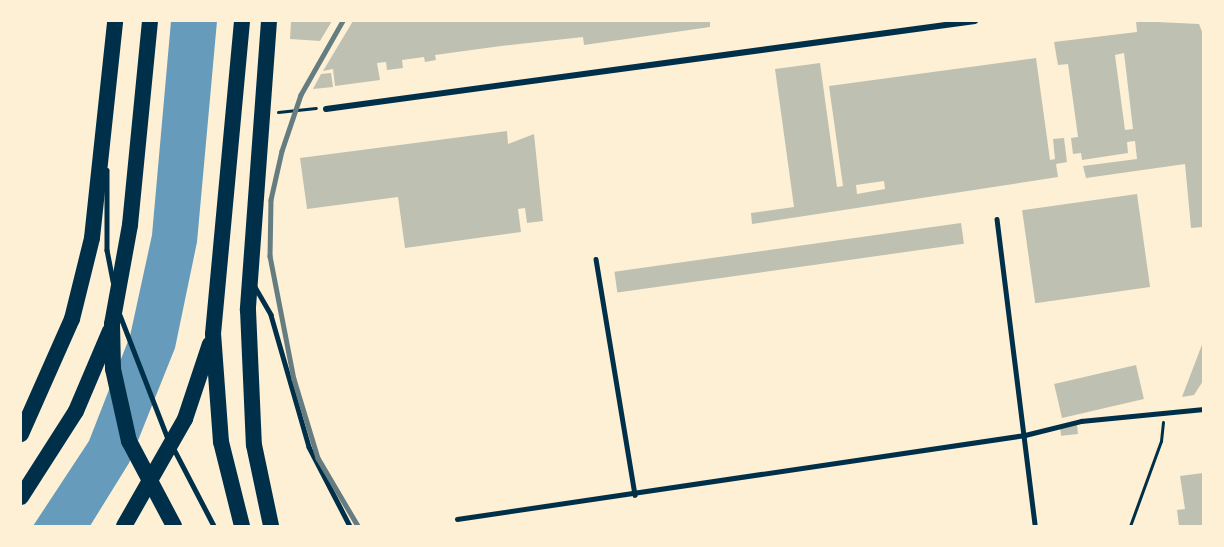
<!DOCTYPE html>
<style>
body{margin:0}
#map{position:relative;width:1224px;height:547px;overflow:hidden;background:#fdf0d5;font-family:Arial,sans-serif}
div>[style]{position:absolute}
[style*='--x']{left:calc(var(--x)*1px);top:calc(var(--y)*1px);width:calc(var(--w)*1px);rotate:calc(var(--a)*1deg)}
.water>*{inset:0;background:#669bbc}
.building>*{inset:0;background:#bec0b2;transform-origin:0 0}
.path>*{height:3px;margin:-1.5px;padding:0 1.5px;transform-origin:1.5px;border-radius:1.5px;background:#003049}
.service>*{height:4.5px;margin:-2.25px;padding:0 2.25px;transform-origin:2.25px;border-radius:2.25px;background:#003049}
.minor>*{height:6px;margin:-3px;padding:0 3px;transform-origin:3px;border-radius:3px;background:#003049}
.trunk>*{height:16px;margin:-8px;padding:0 8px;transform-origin:8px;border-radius:8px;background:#003049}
.rail>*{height:4.5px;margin:-2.25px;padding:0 2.25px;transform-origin:2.25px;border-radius:2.25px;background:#657d81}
span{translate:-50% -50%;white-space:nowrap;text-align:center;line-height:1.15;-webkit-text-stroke:6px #fdf0d5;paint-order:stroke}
.frame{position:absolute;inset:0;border:22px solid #fdf0d5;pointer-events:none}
</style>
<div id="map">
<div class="water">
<div style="clip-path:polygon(171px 21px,217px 21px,197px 242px,175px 348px,129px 463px,90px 526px,33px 526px,89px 441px,130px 336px,152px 235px)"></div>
</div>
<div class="building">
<div style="clip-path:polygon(291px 21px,332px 21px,320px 41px,290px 39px)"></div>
<div style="clip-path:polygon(353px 21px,710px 21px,710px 27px,584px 45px,583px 37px,501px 46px,435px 55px,436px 60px,425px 62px,424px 57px,402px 60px,403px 68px,387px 70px,386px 62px,377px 63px,380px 80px,335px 86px,333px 69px,323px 71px)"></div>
<div style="clip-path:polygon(evenodd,1136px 21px,1199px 24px,1203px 34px,1203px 227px,1191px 228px,1185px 164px,1086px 178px,1083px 166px,1137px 159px,1135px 141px,1127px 142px,1128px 153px,1082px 160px,1081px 153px,1073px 154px,1071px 138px,1078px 137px,1068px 64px,1058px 65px,1054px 42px,1137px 32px,1136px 21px,1124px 53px,1133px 129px,1125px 130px,1115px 55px,1124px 53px)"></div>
<div style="clip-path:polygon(evenodd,1036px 58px,1050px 160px,1055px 159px,1053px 139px,1064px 138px,1067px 162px,1056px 164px,1058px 177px,752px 224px,751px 213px,794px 207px,775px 69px,820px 63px,837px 187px,843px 186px,829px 86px,1036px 58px,884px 181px,885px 189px,857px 194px,856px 185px,884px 181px)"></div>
<div style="clip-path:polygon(331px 73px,333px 87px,313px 89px,321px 74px)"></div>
<div style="clip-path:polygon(507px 131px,508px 144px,534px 134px,543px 221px,527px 223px,525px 208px,518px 209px,521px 232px,405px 248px,398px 197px,307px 209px,300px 158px)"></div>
<div style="left:1137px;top:194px;width:94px;height:116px;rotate:82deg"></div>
<div style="left:961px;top:223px;width:21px;height:350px;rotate:82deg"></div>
<div style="clip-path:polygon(1203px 342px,1203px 381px,1194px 395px,1182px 397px)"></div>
<div style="left:1136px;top:365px;width:35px;height:84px;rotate:77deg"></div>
<div style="left:1077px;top:425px;width:9px;height:17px;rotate:84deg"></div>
<div style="clip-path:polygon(1203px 473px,1203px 526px,1179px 526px,1177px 510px,1185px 509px,1180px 476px)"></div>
</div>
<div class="path">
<div style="--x:278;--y:112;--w:38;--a:-6"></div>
<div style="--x:1130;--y:526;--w:90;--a:-70"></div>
<div style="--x:1161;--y:441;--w:19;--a:-84"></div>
</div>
<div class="service">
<div style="--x:107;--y:170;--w:80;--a:90"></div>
<div style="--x:107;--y:250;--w:32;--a:79"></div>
<div style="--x:997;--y:219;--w:309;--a:82.9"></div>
<div style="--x:596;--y:259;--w:239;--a:80.6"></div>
<div style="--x:254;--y:285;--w:34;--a:60"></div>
<div style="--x:271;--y:315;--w:137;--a:73.9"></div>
<div style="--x:309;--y:447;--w:89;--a:62.6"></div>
<div style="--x:120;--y:315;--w:133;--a:68.8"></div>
<div style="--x:174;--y:449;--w:87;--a:62.5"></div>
<div style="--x:457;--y:519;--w:574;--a:-8.41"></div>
<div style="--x:1025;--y:435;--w:58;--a:-14"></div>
<div style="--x:1081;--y:421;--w:123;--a:-5.6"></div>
</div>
<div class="minor">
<div style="--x:326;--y:109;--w:655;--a:-7.72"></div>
</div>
<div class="trunk">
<div style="--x:150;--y:21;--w:205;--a:95.6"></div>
<div style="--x:130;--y:225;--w:101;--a:100.3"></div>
<div style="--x:112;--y:324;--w:45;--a:88.7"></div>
<div style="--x:113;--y:369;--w:74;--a:77.5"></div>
<div style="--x:129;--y:441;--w:96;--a:62.1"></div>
<div style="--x:269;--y:21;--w:290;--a:94.2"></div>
<div style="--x:248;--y:310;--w:135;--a:87.5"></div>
<div style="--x:254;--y:445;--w:83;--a:78.1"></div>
<div style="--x:21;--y:434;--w:126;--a:-66.1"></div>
<div style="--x:72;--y:319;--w:83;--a:-76.1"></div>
<div style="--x:92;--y:238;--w:218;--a:-83.9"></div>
<div style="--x:21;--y:497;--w:102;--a:-57.4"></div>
<div style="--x:76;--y:411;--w:87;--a:-67"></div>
<div style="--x:124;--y:526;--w:123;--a:-60.3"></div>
<div style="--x:185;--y:419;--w:79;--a:-71.6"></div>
<div style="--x:242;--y:526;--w:87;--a:-104"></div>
<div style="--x:221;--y:442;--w:108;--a:-94.2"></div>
<div style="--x:213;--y:334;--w:314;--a:-84.7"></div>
</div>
<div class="rail">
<div style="--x:343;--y:21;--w:85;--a:119.6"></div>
<div style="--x:301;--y:95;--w:59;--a:108.7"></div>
<div style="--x:282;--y:151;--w:50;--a:102.7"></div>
<div style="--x:271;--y:200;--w:56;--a:91"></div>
<div style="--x:270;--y:256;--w:125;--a:79"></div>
<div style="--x:294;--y:379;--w:83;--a:73.1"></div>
<div style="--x:318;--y:458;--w:79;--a:59.5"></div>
</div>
<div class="frame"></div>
</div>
